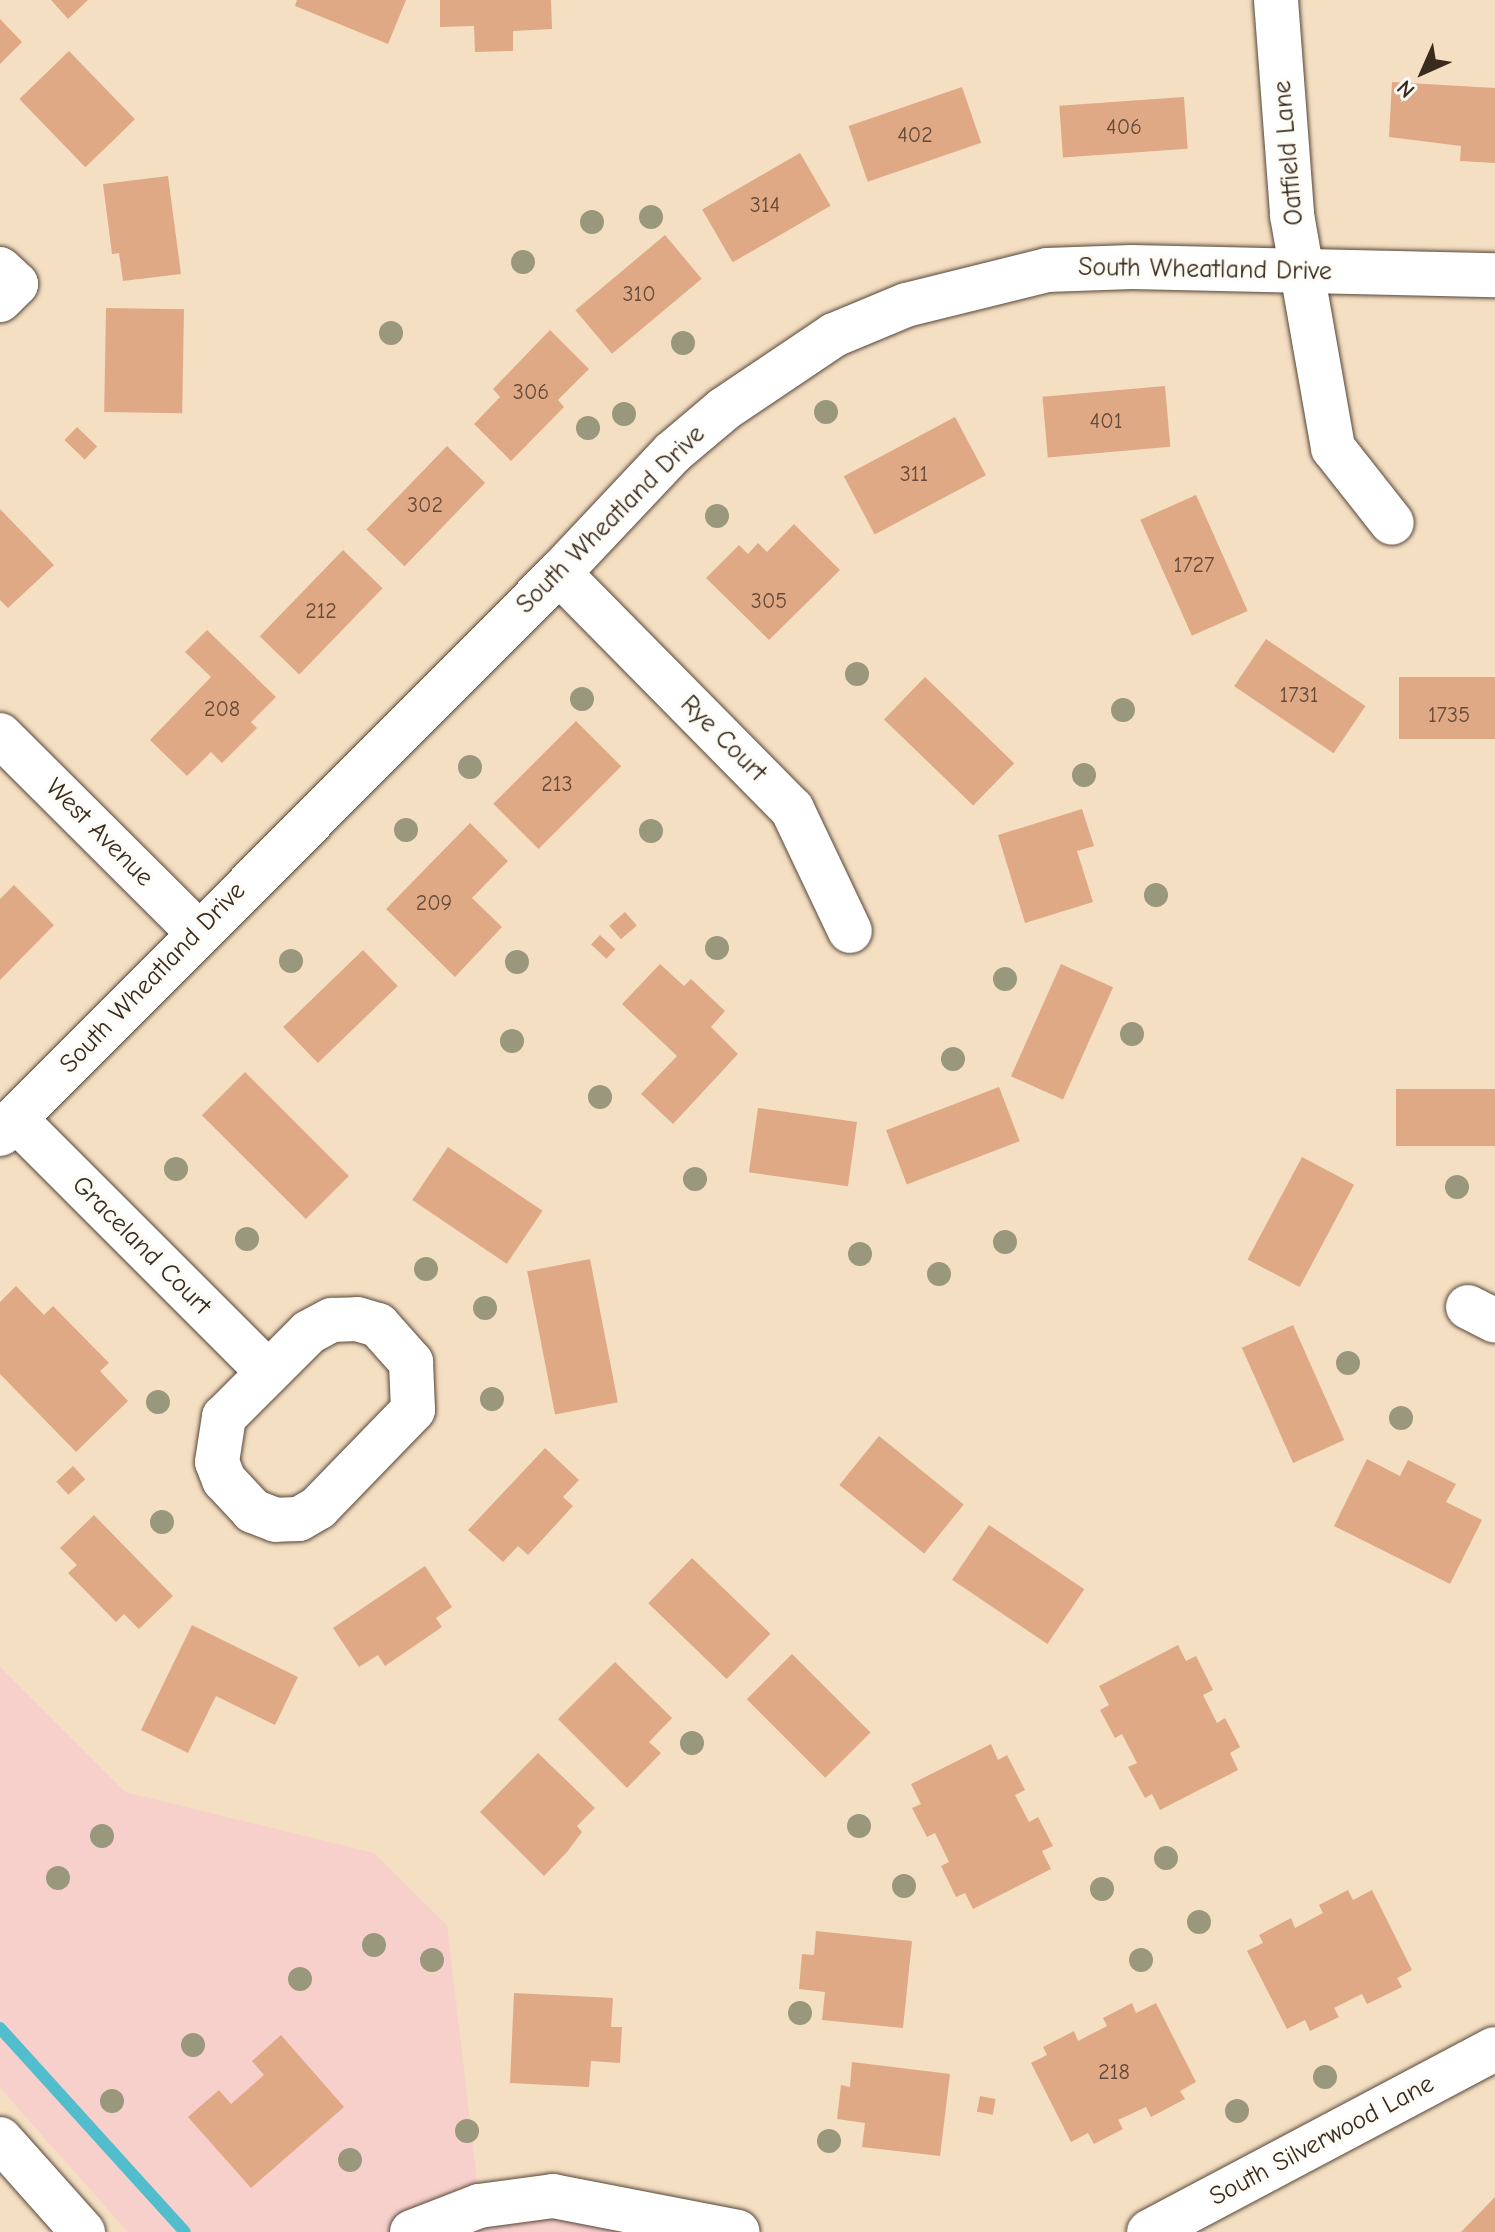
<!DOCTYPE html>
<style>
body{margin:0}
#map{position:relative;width:1495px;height:2232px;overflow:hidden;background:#f4dfc3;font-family:"Comic Neue",sans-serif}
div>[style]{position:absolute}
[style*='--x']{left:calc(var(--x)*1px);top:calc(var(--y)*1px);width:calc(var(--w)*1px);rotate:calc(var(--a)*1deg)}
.built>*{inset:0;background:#f7d0cc}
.stream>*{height:12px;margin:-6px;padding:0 6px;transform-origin:6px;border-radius:6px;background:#52bdcd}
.building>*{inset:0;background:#e0a985;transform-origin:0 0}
.roads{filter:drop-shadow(0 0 2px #574537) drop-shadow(0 0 2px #574537)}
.minor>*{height:44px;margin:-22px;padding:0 22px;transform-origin:22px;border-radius:22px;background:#fff}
.trees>*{width:24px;height:24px;margin:-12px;border-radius:50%;background:#99987c}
span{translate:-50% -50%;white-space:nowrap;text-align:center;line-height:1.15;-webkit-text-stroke:7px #fdfcf7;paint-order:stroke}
.number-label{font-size:22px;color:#644a38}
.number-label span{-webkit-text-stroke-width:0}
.street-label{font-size:26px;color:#3b2a1e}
.north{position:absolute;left:1383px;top:32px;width:80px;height:80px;-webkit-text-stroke:6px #fdfcf7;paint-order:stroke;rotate:225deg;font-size:22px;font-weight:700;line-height:32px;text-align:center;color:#3b2a1e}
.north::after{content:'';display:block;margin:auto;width:28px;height:36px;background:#3b2a1e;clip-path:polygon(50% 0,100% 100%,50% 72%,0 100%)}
</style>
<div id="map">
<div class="built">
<div style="clip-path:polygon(0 1667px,125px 1792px,374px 1853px,447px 1925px,480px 2206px,738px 2232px,128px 2232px,0 2088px)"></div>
</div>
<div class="stream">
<div style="--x:0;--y:2028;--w:275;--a:47.8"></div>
</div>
<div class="building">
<div style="clip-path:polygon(51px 0,88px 0,68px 19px)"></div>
<div style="clip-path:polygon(297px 0,406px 0,388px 44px,295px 6px)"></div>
<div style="clip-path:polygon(440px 0,551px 0,552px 29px,513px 31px,513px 51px,475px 52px,474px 26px,440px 27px)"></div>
<div style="clip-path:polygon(0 19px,22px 42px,0 64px)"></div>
<div style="left:69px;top:51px;width:95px;height:69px;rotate:46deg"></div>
<div style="clip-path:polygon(1392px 82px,1495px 88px,1495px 163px,1460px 161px,1461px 146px,1389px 137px)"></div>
<div style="left:962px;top:87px;width:59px;height:120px;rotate:71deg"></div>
<div style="left:1184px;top:97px;width:52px;height:125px;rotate:86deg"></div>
<div style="left:800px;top:153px;width:61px;height:113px;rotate:60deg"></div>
<div style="clip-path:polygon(168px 176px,181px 274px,123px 281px,119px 253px,112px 254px,103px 184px)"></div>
<div style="left:665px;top:235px;width:57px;height:117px;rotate:50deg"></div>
<div style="left:106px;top:308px;width:78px;height:104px;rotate:1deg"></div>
<div style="clip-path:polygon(550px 330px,589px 369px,558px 400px,564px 407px,511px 461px,474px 424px,500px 397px,493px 389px)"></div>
<div style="left:1165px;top:386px;width:61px;height:123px;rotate:85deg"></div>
<div style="left:955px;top:417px;width:66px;height:126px;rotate:62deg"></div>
<div style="left:77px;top:427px;width:28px;height:18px;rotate:44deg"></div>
<div style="left:447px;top:446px;width:53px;height:116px;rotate:44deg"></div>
<div style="left:1196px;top:495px;width:127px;height:61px;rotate:66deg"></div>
<div style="clip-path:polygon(0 509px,54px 565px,8px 608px,0 600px)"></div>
<div style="clip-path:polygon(794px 524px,840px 570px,769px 640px,706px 578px,739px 545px,748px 554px,758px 543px,767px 552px)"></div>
<div style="left:343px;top:550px;width:55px;height:120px;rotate:44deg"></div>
<div style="clip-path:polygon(207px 630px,276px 697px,251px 722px,257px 728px,222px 763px,211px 752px,187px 776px,150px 740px,211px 677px,185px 652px)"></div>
<div style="left:1266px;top:639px;width:120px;height:57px;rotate:34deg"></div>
<div style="left:925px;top:677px;width:124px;height:59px;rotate:44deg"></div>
<div style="left:1495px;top:677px;width:62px;height:96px;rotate:90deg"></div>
<div style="left:576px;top:721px;width:64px;height:117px;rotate:45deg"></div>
<div style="clip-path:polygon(1082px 809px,1094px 846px,1077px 851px,1093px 902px,1025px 923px,998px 835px)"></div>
<div style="clip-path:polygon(470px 823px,508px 861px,472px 898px,502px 927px,455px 977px,386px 909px)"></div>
<div style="clip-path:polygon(14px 885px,54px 925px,0 980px,0 899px)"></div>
<div style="left:625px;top:912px;width:18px;height:21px;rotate:49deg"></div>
<div style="left:600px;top:935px;width:21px;height:13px;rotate:43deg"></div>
<div style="left:363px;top:950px;width:50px;height:111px;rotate:46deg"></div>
<div style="clip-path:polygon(660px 964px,684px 986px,691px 979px,725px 1011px,711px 1027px,738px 1054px,673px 1124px,641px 1094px,677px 1056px,622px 1004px)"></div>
<div style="left:1061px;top:964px;width:57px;height:123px;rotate:24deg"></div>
<div style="left:245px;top:1072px;width:147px;height:61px;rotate:45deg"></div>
<div style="left:999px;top:1087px;width:58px;height:121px;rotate:69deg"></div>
<div style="left:1495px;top:1089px;width:57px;height:99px;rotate:90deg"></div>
<div style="left:758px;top:1108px;width:100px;height:65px;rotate:8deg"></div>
<div style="left:448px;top:1147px;width:114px;height:64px;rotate:34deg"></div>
<div style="left:1302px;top:1157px;width:59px;height:116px;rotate:28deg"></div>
<div style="left:590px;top:1259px;width:146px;height:64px;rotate:79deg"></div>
<div style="clip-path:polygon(16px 1286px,44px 1315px,53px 1306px,109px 1363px,100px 1371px,128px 1401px,76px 1452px,0 1374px,0 1302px)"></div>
<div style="left:1293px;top:1325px;width:126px;height:56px;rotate:66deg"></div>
<div style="left:879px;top:1436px;width:109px;height:63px;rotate:39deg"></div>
<div style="clip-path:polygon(545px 1448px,579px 1480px,563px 1497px,573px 1506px,528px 1555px,518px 1546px,503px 1562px,468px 1530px)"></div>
<div style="clip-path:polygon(1367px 1459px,1400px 1476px,1408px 1460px,1456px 1484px,1446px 1502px,1482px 1520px,1450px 1584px,1334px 1526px)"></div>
<div style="left:73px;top:1466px;width:18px;height:23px;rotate:47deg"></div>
<div style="clip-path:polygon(94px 1515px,173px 1596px,139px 1629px,124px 1614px,116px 1622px,68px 1573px,77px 1565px,60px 1548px)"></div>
<div style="left:989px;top:1525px;width:115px;height:66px;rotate:34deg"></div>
<div style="left:692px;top:1558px;width:109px;height:63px;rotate:44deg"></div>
<div style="clip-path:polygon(425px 1566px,452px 1607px,436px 1618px,442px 1627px,385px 1666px,378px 1655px,359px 1667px,333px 1628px)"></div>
<div style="clip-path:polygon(192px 1625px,298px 1677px,275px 1725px,216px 1696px,188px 1753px,141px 1730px)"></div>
<div style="clip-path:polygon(1178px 1645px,1186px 1661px,1196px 1656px,1213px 1690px,1203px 1695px,1217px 1723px,1225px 1718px,1240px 1747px,1230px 1753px,1238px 1770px,1160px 1810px,1152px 1794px,1145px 1798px,1128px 1767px,1137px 1763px,1122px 1734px,1115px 1738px,1100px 1710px,1109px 1705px,1099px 1686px)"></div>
<div style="left:792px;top:1654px;width:111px;height:64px;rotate:45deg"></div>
<div style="clip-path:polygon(615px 1662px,672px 1718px,649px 1742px,661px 1753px,627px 1788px,558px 1719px)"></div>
<div style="clip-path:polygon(991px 1744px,998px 1760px,1007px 1755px,1025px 1790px,1015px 1795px,1029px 1822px,1038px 1817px,1053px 1846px,1042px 1851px,1051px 1869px,973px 1909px,965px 1893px,956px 1897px,941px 1866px,949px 1862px,935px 1833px,927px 1837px,912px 1808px,921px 1804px,911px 1784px)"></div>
<div style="clip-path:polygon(538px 1753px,595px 1808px,577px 1826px,582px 1832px,567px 1852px,544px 1876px,480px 1812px)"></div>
<div style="clip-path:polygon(1348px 1890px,1353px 1900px,1372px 1890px,1412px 1970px,1397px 1978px,1402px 1987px,1367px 2004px,1362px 1994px,1334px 2008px,1339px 2017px,1310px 2031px,1305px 2020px,1287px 2029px,1247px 1951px,1263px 1943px,1259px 1935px,1291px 1918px,1295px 1928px,1323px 1913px,1319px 1905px)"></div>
<div style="clip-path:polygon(816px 1931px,912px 1941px,903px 2028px,822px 2020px,825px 1992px,799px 1989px,802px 1954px,814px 1955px)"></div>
<div style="clip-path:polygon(514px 1993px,613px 1998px,611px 2027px,622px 2027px,620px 2063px,591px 2061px,589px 2087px,510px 2083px)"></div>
<div style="clip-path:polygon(1132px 2003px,1136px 2013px,1156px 2003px,1196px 2082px,1180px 2091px,1185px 2099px,1151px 2117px,1146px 2107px,1118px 2120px,1123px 2129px,1094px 2144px,1088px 2133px,1071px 2142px,1031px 2063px,1047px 2055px,1043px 2047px,1074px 2031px,1078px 2041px,1107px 2026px,1103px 2018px)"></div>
<div style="clip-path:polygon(281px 2035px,344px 2107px,251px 2188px,188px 2117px,219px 2090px,231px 2104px,264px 2075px,252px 2061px)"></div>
<div style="clip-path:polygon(852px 2062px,950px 2074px,940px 2156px,862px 2147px,865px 2123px,837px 2119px,841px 2085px,850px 2087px)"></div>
<div style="left:980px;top:2096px;width:16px;height:16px;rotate:11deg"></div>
<div style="clip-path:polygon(1495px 2197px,1495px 2232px,1461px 2232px)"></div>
</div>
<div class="roads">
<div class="minor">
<div style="--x:1276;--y:0;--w:216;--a:85.7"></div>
<div style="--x:1292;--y:215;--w:237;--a:80"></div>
<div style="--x:1333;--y:448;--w:95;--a:51.8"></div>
<div style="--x:0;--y:269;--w:22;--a:43"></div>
<div style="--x:16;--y:284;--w:23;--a:135"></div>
<div style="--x:559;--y:573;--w:332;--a:45.4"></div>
<div style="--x:792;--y:809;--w:135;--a:64.6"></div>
<div style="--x:0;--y:735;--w:278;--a:44.9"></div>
<div style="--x:15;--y:1119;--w:358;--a:45"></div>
<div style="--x:0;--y:1134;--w:792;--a:-45.1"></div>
<div style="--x:559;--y:573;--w:165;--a:-46.7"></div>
<div style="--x:672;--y:453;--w:68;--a:-40.2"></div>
<div style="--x:724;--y:409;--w:133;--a:-33.9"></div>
<div style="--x:834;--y:335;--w:78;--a:-22.6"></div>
<div style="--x:906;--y:305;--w:145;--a:-13.9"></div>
<div style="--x:1047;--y:270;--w:85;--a:-2"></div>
<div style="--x:1132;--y:267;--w:363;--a:1.3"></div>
<div style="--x:1468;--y:1307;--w:30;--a:27"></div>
<div style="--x:357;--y:1319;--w:22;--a:16"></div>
<div style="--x:378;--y:1325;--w:50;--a:48.3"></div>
<div style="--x:411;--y:1362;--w:48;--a:87.6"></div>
<div style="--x:413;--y:1410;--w:136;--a:134.1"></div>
<div style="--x:318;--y:1508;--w:22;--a:150"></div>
<div style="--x:299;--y:1519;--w:23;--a:178"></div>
<div style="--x:276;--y:1520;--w:25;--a:-159"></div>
<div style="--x:253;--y:1511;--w:42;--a:-133.1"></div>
<div style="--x:224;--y:1480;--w:19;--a:-111"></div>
<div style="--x:217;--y:1462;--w:46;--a:-81.2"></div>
<div style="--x:224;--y:1417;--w:120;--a:-45"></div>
<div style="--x:309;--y:1332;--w:26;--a:-28"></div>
<div style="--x:332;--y:1320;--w:25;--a:-2"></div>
<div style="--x:0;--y:2139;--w:125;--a:48.3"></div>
<div style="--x:412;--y:2232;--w:72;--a:-21.2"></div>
<div style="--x:479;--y:2206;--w:75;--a:-7.7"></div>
<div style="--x:553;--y:2196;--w:188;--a:11"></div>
<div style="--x:1149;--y:2232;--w:391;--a:-27.9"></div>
</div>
</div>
<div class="trees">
<div style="left:651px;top:217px"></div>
<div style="left:592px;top:222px"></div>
<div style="left:523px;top:262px"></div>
<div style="left:391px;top:333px"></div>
<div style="left:683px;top:343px"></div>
<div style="left:826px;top:412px"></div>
<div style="left:624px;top:414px"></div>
<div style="left:588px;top:428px"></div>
<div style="left:717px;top:516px"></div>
<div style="left:857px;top:674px"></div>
<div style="left:582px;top:699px"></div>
<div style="left:1123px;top:710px"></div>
<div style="left:470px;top:767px"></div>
<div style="left:1084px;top:775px"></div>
<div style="left:406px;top:830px"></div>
<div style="left:651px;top:831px"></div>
<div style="left:1156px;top:895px"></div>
<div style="left:717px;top:948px"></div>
<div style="left:291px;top:961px"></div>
<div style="left:517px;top:962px"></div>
<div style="left:1005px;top:979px"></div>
<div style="left:1132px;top:1034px"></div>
<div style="left:512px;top:1041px"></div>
<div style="left:953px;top:1059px"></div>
<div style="left:600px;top:1097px"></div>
<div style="left:176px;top:1169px"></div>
<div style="left:695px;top:1179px"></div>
<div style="left:1457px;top:1187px"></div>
<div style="left:247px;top:1239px"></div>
<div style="left:1005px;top:1242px"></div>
<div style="left:860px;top:1254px"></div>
<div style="left:426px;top:1269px"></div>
<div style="left:939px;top:1274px"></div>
<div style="left:485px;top:1308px"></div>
<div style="left:1348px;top:1363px"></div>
<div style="left:492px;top:1399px"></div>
<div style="left:158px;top:1402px"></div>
<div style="left:1401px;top:1418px"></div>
<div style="left:162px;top:1522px"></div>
<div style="left:692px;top:1743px"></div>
<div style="left:859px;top:1826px"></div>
<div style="left:102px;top:1836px"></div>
<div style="left:1166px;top:1858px"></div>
<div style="left:58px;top:1878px"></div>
<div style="left:904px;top:1886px"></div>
<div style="left:1102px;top:1889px"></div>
<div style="left:1199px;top:1922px"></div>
<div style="left:374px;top:1945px"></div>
<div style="left:432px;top:1960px"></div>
<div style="left:1141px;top:1960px"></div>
<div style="left:300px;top:1979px"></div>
<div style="left:800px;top:2013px"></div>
<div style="left:193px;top:2045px"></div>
<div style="left:1325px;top:2077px"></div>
<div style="left:112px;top:2101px"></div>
<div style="left:1237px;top:2111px"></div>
<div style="left:467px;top:2131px"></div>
<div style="left:829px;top:2141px"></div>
<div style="left:350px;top:2160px"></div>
</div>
<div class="number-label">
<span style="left:1124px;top:128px">406</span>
<span style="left:915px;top:136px">402</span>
<span style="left:765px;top:206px">314</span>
<span style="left:639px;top:295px">310</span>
<span style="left:531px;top:393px">306</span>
<span style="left:1106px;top:422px">401</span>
<span style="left:914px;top:475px">311</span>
<span style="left:425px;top:506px">302</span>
<span style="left:1194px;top:566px">1727</span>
<span style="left:769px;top:602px">305</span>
<span style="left:321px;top:612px">212</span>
<span style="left:1299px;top:696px">1731</span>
<span style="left:222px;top:710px">208</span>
<span style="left:1449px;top:716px">1735</span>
<span style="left:557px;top:785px">213</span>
<span style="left:434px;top:904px">209</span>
<span style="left:1114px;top:2073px">218</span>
</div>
<div class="street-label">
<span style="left:1289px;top:153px;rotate:-95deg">Oatfield Lane</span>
<span style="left:1205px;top:270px;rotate:1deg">South Wheatland Drive</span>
<span style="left:611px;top:520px;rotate:-45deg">South Wheatland Drive</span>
<span style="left:723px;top:739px;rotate:45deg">Rye Court</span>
<span style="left:99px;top:833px;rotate:45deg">West Avenue</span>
<span style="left:153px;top:978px;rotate:-46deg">South Wheatland Drive</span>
<span style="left:141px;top:1246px;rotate:45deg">Graceland Court</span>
<span style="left:1322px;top:2141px;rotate:-28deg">South Silverwood Lane</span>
</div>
<div class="north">N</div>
</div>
